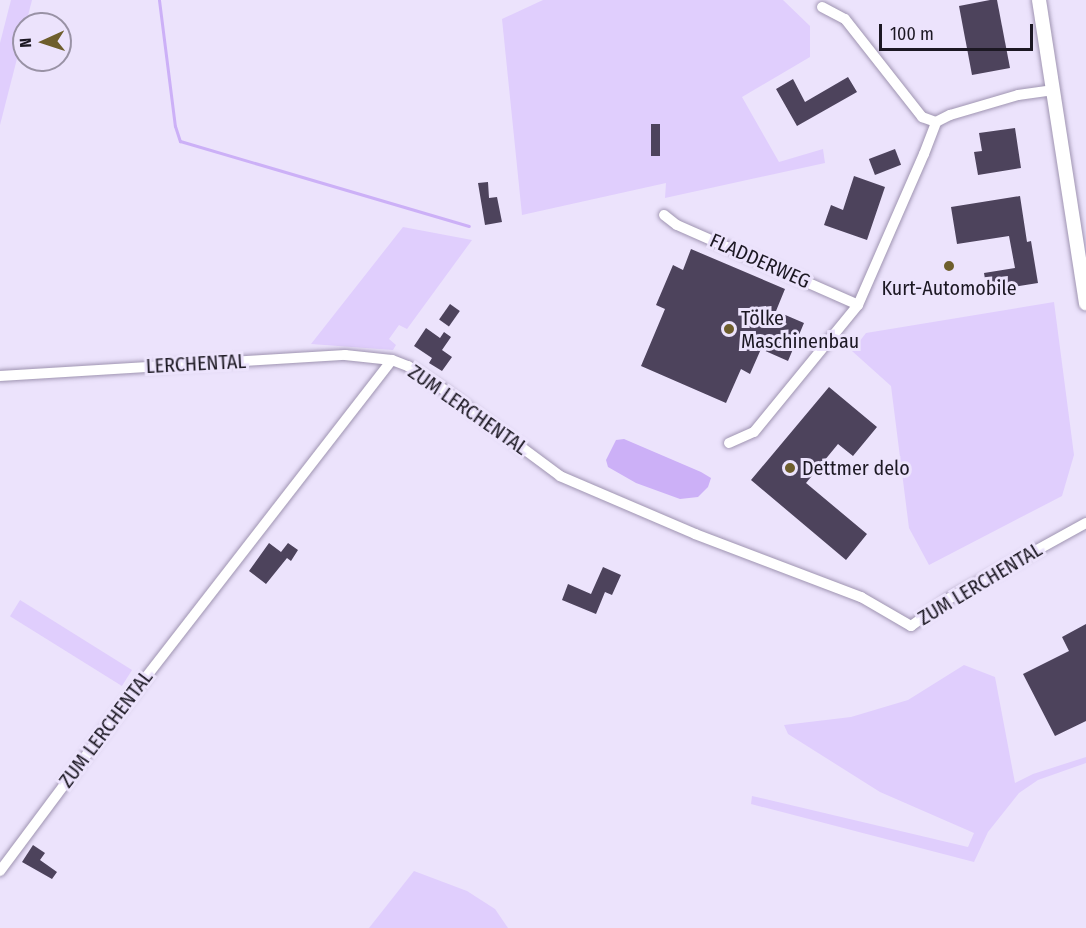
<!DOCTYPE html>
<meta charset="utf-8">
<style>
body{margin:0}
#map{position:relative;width:1086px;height:928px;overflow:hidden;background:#ece3fc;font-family:"Fira Sans Condensed",sans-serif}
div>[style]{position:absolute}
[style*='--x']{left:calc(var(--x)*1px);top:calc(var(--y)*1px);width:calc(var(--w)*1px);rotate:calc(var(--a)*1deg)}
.green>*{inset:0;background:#e0cefd;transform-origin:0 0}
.water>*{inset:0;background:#ccb0f7}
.stream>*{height:3px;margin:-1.5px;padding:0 1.5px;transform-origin:1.5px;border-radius:1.5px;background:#ccb0f7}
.building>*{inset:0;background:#4d435c;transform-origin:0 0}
.roads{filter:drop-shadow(0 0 2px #9f94b1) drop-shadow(0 0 2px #9f94b1)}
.minor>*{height:10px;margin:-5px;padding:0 5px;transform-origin:5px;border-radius:5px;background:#fff}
.major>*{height:14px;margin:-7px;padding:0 7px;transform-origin:7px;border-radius:7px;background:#fff}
.dots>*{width:16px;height:16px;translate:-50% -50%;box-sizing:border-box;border:3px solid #ece3fc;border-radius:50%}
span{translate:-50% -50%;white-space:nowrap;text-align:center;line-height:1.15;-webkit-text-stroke:6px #ece3fc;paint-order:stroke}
.street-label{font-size:20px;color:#1c1823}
.poi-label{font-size:20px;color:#1c1823}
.left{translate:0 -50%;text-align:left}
.north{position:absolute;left:12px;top:12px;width:60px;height:60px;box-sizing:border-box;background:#ece3fc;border:2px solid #9992a5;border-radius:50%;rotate:267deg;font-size:16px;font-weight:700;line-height:24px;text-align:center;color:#1c1823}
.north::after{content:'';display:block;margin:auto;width:21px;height:27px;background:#6e5e2c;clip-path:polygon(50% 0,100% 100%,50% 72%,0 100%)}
.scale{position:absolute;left:879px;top:24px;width:154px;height:27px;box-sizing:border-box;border:3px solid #1c1823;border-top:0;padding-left:8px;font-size:18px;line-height:21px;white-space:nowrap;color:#1c1823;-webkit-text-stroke:4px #ece3fc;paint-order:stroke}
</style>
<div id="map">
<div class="green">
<div style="clip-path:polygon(11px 0,32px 0,0 125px,0 43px)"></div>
<div style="clip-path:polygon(543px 0,783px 0,810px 26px,810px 57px,742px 97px,779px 162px,823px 149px,825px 163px,665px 198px,666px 183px,522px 215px,502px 19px)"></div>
<div style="clip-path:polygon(403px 227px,472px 240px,407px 329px,399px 325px,389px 339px,396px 345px,393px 350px,311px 344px)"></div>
<div style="clip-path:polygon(1054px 302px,1074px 455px,1062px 496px,929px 565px,909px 528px,891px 386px,852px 351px,866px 333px)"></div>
<div style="clip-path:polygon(964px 665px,995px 677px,1015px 783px,1033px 774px,1086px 757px,1086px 763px,1038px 780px,1019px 793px,988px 832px,974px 862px,751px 804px,752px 796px,968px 847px,974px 833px,880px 792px,788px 734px,784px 725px,851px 717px,908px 700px)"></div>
<div style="left:132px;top:670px;width:19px;height:132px;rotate:122deg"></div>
<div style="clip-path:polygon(414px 871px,467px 891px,495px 909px,508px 928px,369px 928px)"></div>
</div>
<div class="water">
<div style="clip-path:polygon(624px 439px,701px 472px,711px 478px,708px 487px,698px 497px,680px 499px,636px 483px,608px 467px,606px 460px,616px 440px)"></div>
</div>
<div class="stream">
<div style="--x:159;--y:0;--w:127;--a:82.8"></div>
<div style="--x:175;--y:126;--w:16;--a:72"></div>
<div style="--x:180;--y:141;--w:301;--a:16.4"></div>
</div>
<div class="building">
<div style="clip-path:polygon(990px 0,997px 0,1010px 68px,972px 75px,959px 6px)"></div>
<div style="clip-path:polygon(848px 77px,857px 92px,797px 126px,776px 89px,793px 79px,805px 102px)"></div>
<div style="left:651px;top:124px;width:9px;height:32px"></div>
<div style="clip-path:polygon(1015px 128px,1021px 168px,978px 175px,974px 152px,982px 151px,979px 133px)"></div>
<div style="left:895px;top:149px;width:17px;height:28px;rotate:69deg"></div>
<div style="clip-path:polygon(854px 176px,885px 187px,867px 240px,824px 225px,831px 205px,843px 210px)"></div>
<div style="clip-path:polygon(488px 182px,489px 198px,497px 197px,502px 222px,485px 225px,478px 183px)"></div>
<div style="clip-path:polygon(1020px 196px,1027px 242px,1031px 241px,1038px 283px,987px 291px,984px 273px,1015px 268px,1009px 236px,957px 244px,951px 207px)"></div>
<div style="clip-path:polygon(691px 249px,785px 289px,776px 311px,804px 323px,788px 361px,761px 349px,750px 374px,741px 369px,726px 403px,641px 366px,665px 309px,656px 305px,673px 265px,683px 270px)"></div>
<div style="left:450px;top:304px;width:12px;height:19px;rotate:35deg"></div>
<div style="clip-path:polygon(426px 328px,440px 338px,444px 332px,451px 337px,442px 350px,452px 357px,442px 371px,429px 363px,432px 358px,414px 346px)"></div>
<div style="clip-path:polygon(829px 387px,877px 427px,853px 456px,838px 444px,806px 483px,867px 534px,846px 560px,751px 480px)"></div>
<div style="clip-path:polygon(269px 543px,281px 552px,288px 543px,298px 550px,291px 561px,287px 558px,266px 584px,249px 571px)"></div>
<div style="clip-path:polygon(603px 567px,621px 575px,612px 595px,605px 592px,596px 614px,562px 600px,568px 584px,591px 594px)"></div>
<div style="clip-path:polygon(1086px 624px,1086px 721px,1055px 736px,1023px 674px,1069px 651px,1062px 637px)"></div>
<div style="clip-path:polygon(33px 845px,45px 853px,40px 860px,57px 872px,52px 879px,22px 862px)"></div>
</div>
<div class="roads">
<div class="minor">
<div style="--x:822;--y:7;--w:26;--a:28"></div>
<div style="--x:845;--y:19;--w:125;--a:51.8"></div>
<div style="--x:922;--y:117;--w:15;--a:20"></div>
<div style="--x:936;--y:122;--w:16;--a:-27"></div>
<div style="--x:950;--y:115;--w:71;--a:-16.4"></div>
<div style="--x:1018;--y:95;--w:36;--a:-8"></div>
<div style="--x:664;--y:215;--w:16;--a:38"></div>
<div style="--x:677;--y:225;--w:198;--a:23.8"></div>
<div style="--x:0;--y:376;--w:346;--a:-3.5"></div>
<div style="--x:345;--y:355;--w:47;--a:6.1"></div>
<div style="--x:392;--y:360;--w:17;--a:21"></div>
<div style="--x:408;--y:366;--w:42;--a:33.3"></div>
<div style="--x:443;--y:389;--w:146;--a:36.6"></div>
<div style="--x:560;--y:476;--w:147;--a:23.2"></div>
<div style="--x:695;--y:534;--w:178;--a:20.8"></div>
<div style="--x:861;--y:597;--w:58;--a:30.1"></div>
<div style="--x:911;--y:626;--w:48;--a:-35.7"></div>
<div style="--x:950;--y:598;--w:155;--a:-28.9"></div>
<div style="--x:729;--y:443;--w:27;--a:-24"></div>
<div style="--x:754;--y:432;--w:164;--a:-50.7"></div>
<div style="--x:858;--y:305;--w:165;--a:-66.4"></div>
<div style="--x:924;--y:154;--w:34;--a:-69"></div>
<div style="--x:0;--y:871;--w:181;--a:-53.3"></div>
<div style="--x:108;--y:726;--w:463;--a:-52.2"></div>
</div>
<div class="major">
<div style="--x:1039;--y:0;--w:307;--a:81.2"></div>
</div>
</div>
<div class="dots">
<div style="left:949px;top:266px;background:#6e5e2c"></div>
<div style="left:729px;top:329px;background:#6e5e2c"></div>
<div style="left:790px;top:468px;background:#6e5e2c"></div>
</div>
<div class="street-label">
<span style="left:760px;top:261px;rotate:24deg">FLADDERWEG</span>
<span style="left:196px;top:364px;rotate:-3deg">LERCHENTAL</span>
<span style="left:468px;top:410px;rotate:35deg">ZUM LERCHENTAL</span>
<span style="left:980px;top:584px;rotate:-31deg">ZUM LERCHENTAL</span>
<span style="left:106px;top:729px;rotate:-53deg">ZUM LERCHENTAL</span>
</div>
<div class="poi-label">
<span style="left:949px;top:288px">Kurt-Automobile</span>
<span class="left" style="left:741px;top:330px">Tölke<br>Maschinenbau</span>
<span class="left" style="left:802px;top:468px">Dettmer delo</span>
</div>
<div class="north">N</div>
<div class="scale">100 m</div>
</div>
